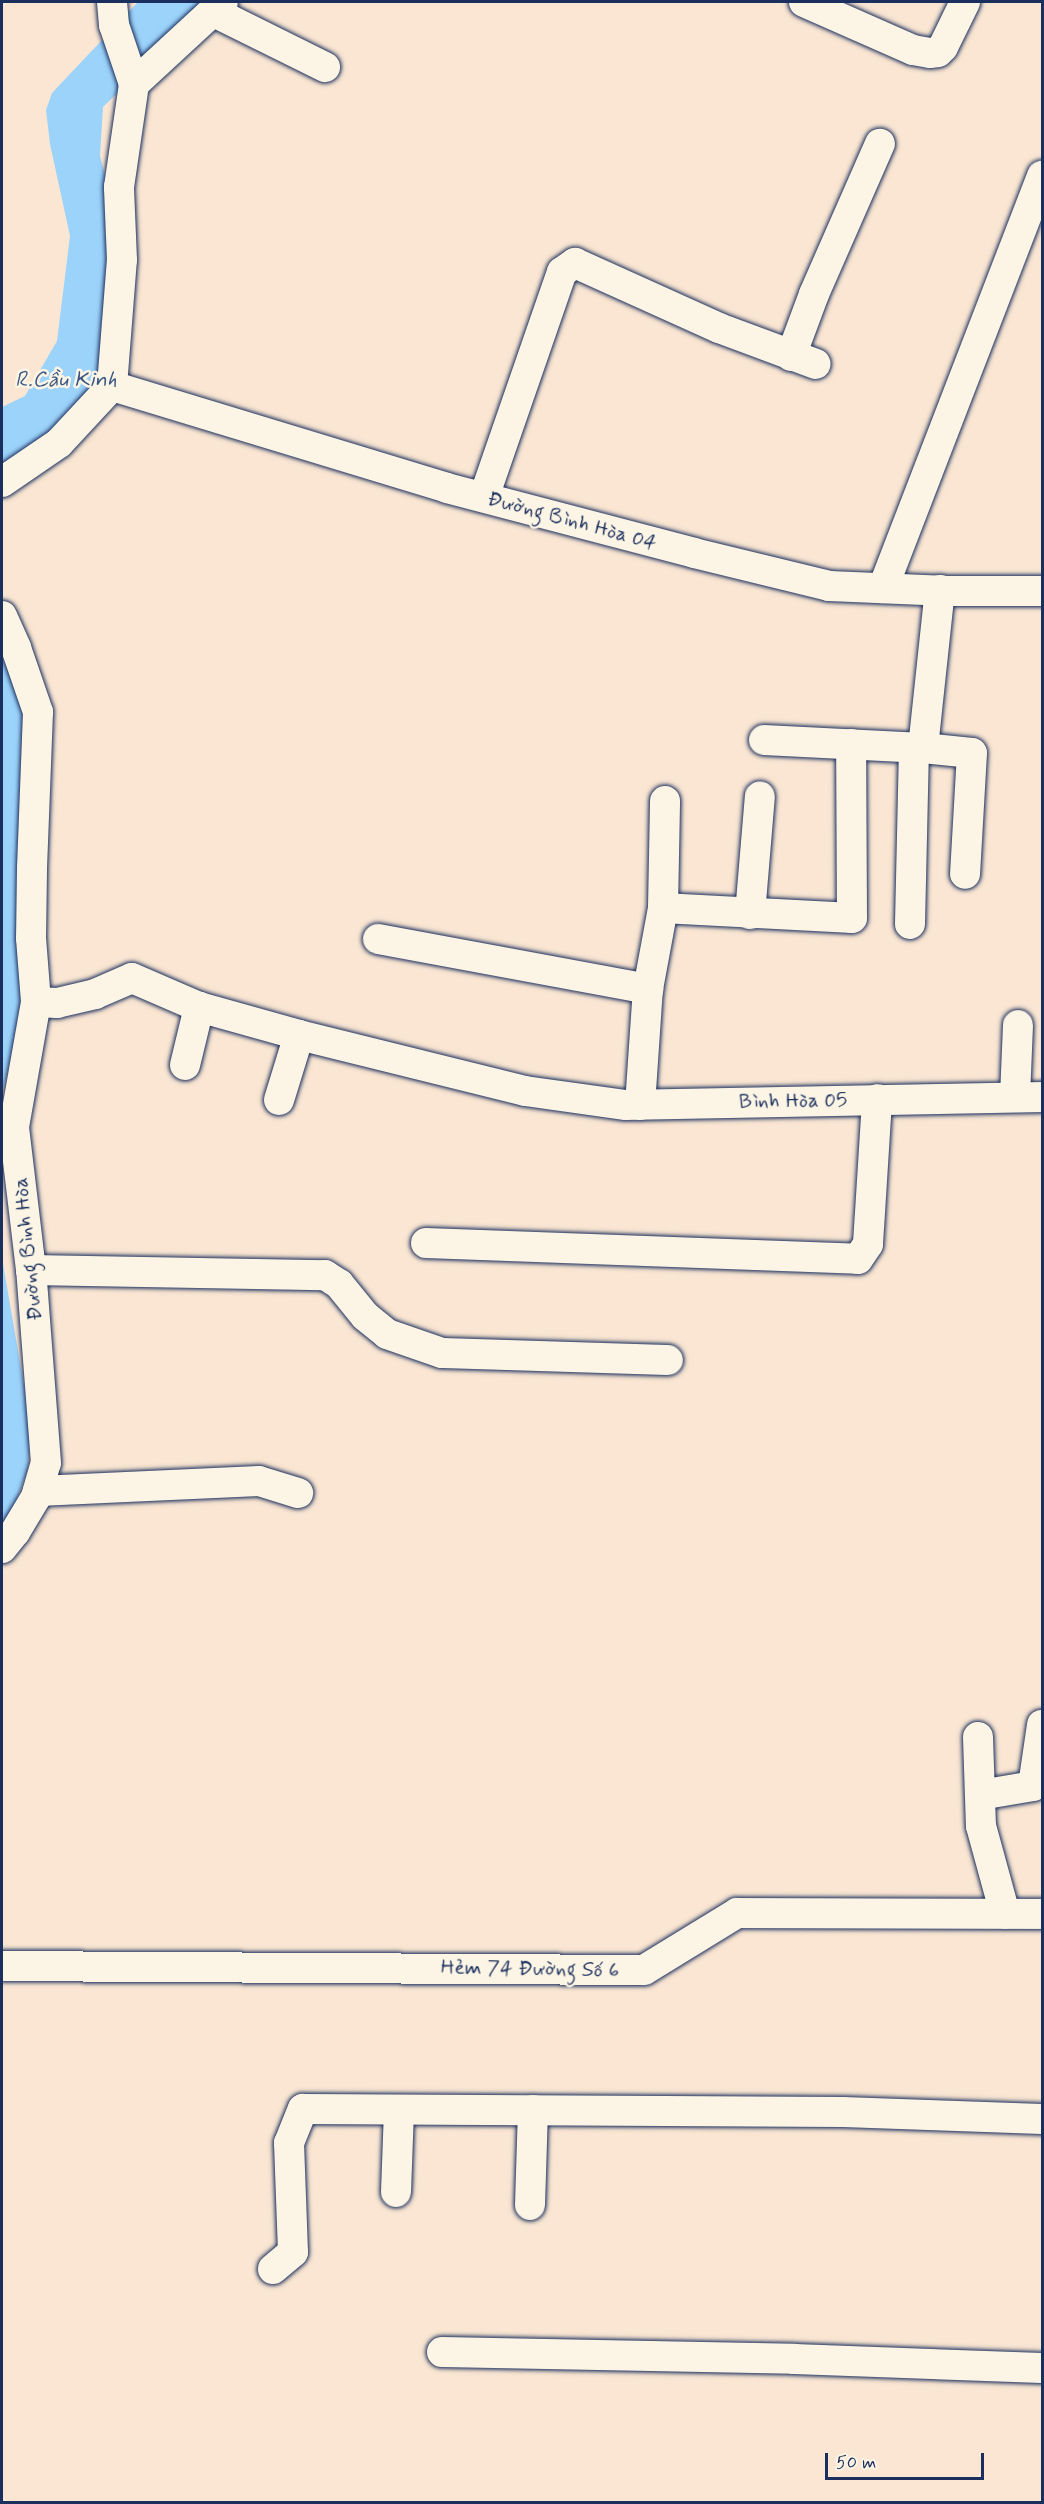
<!DOCTYPE html>
<meta charset="utf-8">
<style>
body{margin:0}
#map{position:relative;width:1044px;height:2504px;overflow:hidden;background:#fae6d2;font-family:Mynerve,sans-serif}
div>[style]{position:absolute}
[style*='--x']{left:calc(var(--x)*1px);top:calc(var(--y)*1px);width:calc(var(--w)*1px);rotate:calc(var(--a)*1deg)}
.water>*{inset:0;background:#9cd3fb}
.roads{filter:drop-shadow(0 0 2px #1b2f5e) drop-shadow(0 0 2px #1b2f5e)}
.minor>*{height:30px;margin:-15px;padding:0 15px;transform-origin:15px;border-radius:15px;background:#fcf5e5}
span{translate:-50% -50%;white-space:nowrap;text-align:center;line-height:1.15;-webkit-text-stroke:5px #fcf5e5;paint-order:stroke}
.street-label{font-size:21px;color:#1b2f5e}
.water-label{font-size:22px;color:#3b5885;font-style:italic}
.frame{position:absolute;inset:0;border:3px solid #1b2f5e;pointer-events:none}
.scale{position:absolute;left:825px;top:2453px;width:159px;height:27px;box-sizing:border-box;border:3px solid #1b2f5e;border-top:0;padding-left:8px;font-size:18px;line-height:21px;white-space:nowrap;color:#1b2f5e;-webkit-text-stroke:4px #fcf5e5;paint-order:stroke}
</style>
<div id="map">
<div class="water">
<div style="clip-path:polygon(138px 2px,212px 2px,103px 107px,100px 156px,112px 202px,103px 363px,90px 396px,47px 437px,2px 465px,2px 407px,25px 396px,57px 341px,70px 236px,50px 144px,46px 110px,52px 93px)"></div>
<div style="clip-path:polygon(2px 645px,30px 714px,23px 1004px,2px 1095px)"></div>
<div style="clip-path:polygon(2px 1258px,25px 1391px,30px 1437px,28px 1468px,16px 1502px,2px 1525px)"></div>
</div>
<div class="roads">
<div class="minor">
<div style="--x:112;--y:2;--w:23;--a:85"></div>
<div style="--x:114;--y:25;--w:62;--a:71.3"></div>
<div style="--x:804;--y:2;--w:119;--a:23.8"></div>
<div style="--x:913;--y:50;--w:17;--a:10"></div>
<div style="--x:930;--y:53;--w:8;--a:-7"></div>
<div style="--x:938;--y:52;--w:7;--a:-45"></div>
<div style="--x:943;--y:47;--w:50;--a:-63.9"></div>
<div style="--x:214;--y:12;--w:124;--a:26.4"></div>
<div style="--x:791;--y:356;--w:66;--a:-69.6"></div>
<div style="--x:814;--y:294;--w:164;--a:-66.3"></div>
<div style="--x:112;--y:386;--w:350;--a:16.9"></div>
<div style="--x:447;--y:488;--w:255;--a:14.7"></div>
<div style="--x:694;--y:553;--w:139;--a:13.7"></div>
<div style="--x:829;--y:586;--w:119;--a:2.4"></div>
<div style="--x:948;--y:591;--w:94;--a:0"></div>
<div style="--x:2;--y:482;--w:69;--a:-34.4"></div>
<div style="--x:59;--y:443;--w:78;--a:-47.1"></div>
<div style="--x:112;--y:386;--w:126;--a:-85.5"></div>
<div style="--x:122;--y:260;--w:73;--a:-92.4"></div>
<div style="--x:119;--y:187;--w:104;--a:-81.7"></div>
<div style="--x:134;--y:84;--w:121;--a:-42.7"></div>
<div style="--x:484;--y:497;--w:238;--a:-70.9"></div>
<div style="--x:562;--y:272;--w:16;--a:-35"></div>
<div style="--x:575;--y:263;--w:158;--a:24.3"></div>
<div style="--x:719;--y:328;--w:103;--a:20.4"></div>
<div style="--x:883;--y:588;--w:442;--a:-68.9"></div>
<div style="--x:2;--y:616;--w:35;--a:66"></div>
<div style="--x:16;--y:648;--w:68;--a:71"></div>
<div style="--x:38;--y:712;--w:157;--a:92.2"></div>
<div style="--x:32;--y:869;--w:69;--a:90.8"></div>
<div style="--x:31;--y:938;--w:64;--a:85.5"></div>
<div style="--x:764;--y:740;--w:159;--a:2.9"></div>
<div style="--x:923;--y:748;--w:159;--a:-83.9"></div>
<div style="--x:923;--y:748;--w:49;--a:5.8"></div>
<div style="--x:972;--y:753;--w:121;--a:93.3"></div>
<div style="--x:663;--y:908;--w:189;--a:3"></div>
<div style="--x:852;--y:918;--w:174;--a:-90.3"></div>
<div style="--x:750;--y:914;--w:118;--a:-85.2"></div>
<div style="--x:910;--y:924;--w:177;--a:-88.7"></div>
<div style="--x:378;--y:939;--w:275;--a:10.5"></div>
<div style="--x:185;--y:1065;--w:60;--a:-76.4"></div>
<div style="--x:1015;--y:1097;--w:72;--a:-87.6"></div>
<div style="--x:279;--y:1100;--w:68;--a:-72.9"></div>
<div style="--x:640;--y:1105;--w:116;--a:-86.1"></div>
<div style="--x:648;--y:989;--w:82;--a:-79.5"></div>
<div style="--x:663;--y:908;--w:107;--a:-88.9"></div>
<div style="--x:426;--y:1243;--w:432;--a:2.1"></div>
<div style="--x:858;--y:1259;--w:18;--a:-56"></div>
<div style="--x:868;--y:1244;--w:145;--a:-86.4"></div>
<div style="--x:31;--y:1270;--w:294;--a:1"></div>
<div style="--x:325;--y:1275;--w:17;--a:33"></div>
<div style="--x:339;--y:1284;--w:41;--a:50.9"></div>
<div style="--x:365;--y:1316;--w:28;--a:39"></div>
<div style="--x:387;--y:1334;--w:58;--a:19.1"></div>
<div style="--x:442;--y:1353;--w:226;--a:1.8"></div>
<div style="--x:38;--y:1491;--w:221;--a:-2.6"></div>
<div style="--x:259;--y:1481;--w:41;--a:17.1"></div>
<div style="--x:2;--y:1548;--w:21;--a:-51"></div>
<div style="--x:15;--y:1532;--w:41;--a:-59"></div>
<div style="--x:36;--y:1497;--w:35;--a:-74"></div>
<div style="--x:46;--y:1463;--w:194;--a:-94.4"></div>
<div style="--x:31;--y:1270;--w:144;--a:-96.8"></div>
<div style="--x:14;--y:1127;--w:127;--a:-80"></div>
<div style="--x:36;--y:1002;--w:21;--a:3"></div>
<div style="--x:57;--y:1003;--w:39;--a:-13"></div>
<div style="--x:95;--y:994;--w:40;--a:-23.4"></div>
<div style="--x:132;--y:978;--w:73;--a:23.4"></div>
<div style="--x:199;--y:1007;--w:104;--a:15.6"></div>
<div style="--x:299;--y:1035;--w:233;--a:13.9"></div>
<div style="--x:525;--y:1091;--w:102;--a:7.9"></div>
<div style="--x:626;--y:1105;--w:416;--a:-1.1"></div>
<div style="--x:978;--y:1737;--w:89;--a:88.1"></div>
<div style="--x:981;--y:1826;--w:91;--a:74.7"></div>
<div style="--x:980;--y:1795;--w:54;--a:-9.6"></div>
<div style="--x:1033;--y:1786;--w:62;--a:-81.6"></div>
<div style="--x:2;--y:1966;--w:642;--a:0.36"></div>
<div style="--x:644;--y:1970;--w:109;--a:-31.5"></div>
<div style="--x:737;--y:1913;--w:305;--a:0.2"></div>
<div style="--x:396;--y:2192;--w:82;--a:-87.9"></div>
<div style="--x:530;--y:2205;--w:95;--a:-88.2"></div>
<div style="--x:273;--y:2269;--w:26;--a:-40"></div>
<div style="--x:293;--y:2252;--w:109;--a:-92.1"></div>
<div style="--x:289;--y:2143;--w:37;--a:-68"></div>
<div style="--x:303;--y:2109;--w:540;--a:0.32"></div>
<div style="--x:843;--y:2112;--w:199;--a:2"></div>
<div style="--x:442;--y:2352;--w:352;--a:1.1"></div>
<div style="--x:794;--y:2359;--w:248;--a:2.1"></div>
</div>
</div>
<div class="street-label">
<span style="left:572px;top:521px;rotate:15deg">Đường Bình Hòa 04</span>
<span style="left:793px;top:1101px;rotate:-1deg">Bình Hòa 05</span>
<span style="left:28px;top:1249px;rotate:-96deg">Đường Bình Hòa</span>
<span style="left:530px;top:1969px;rotate:1deg">Hẻm 74 Đường Số 6</span>
</div>
<div class="water-label">
<span style="left:66px;top:381px">R.Cầu Kinh</span>
</div>
<div class="frame"></div>
<div class="scale">50 m</div>
</div>
